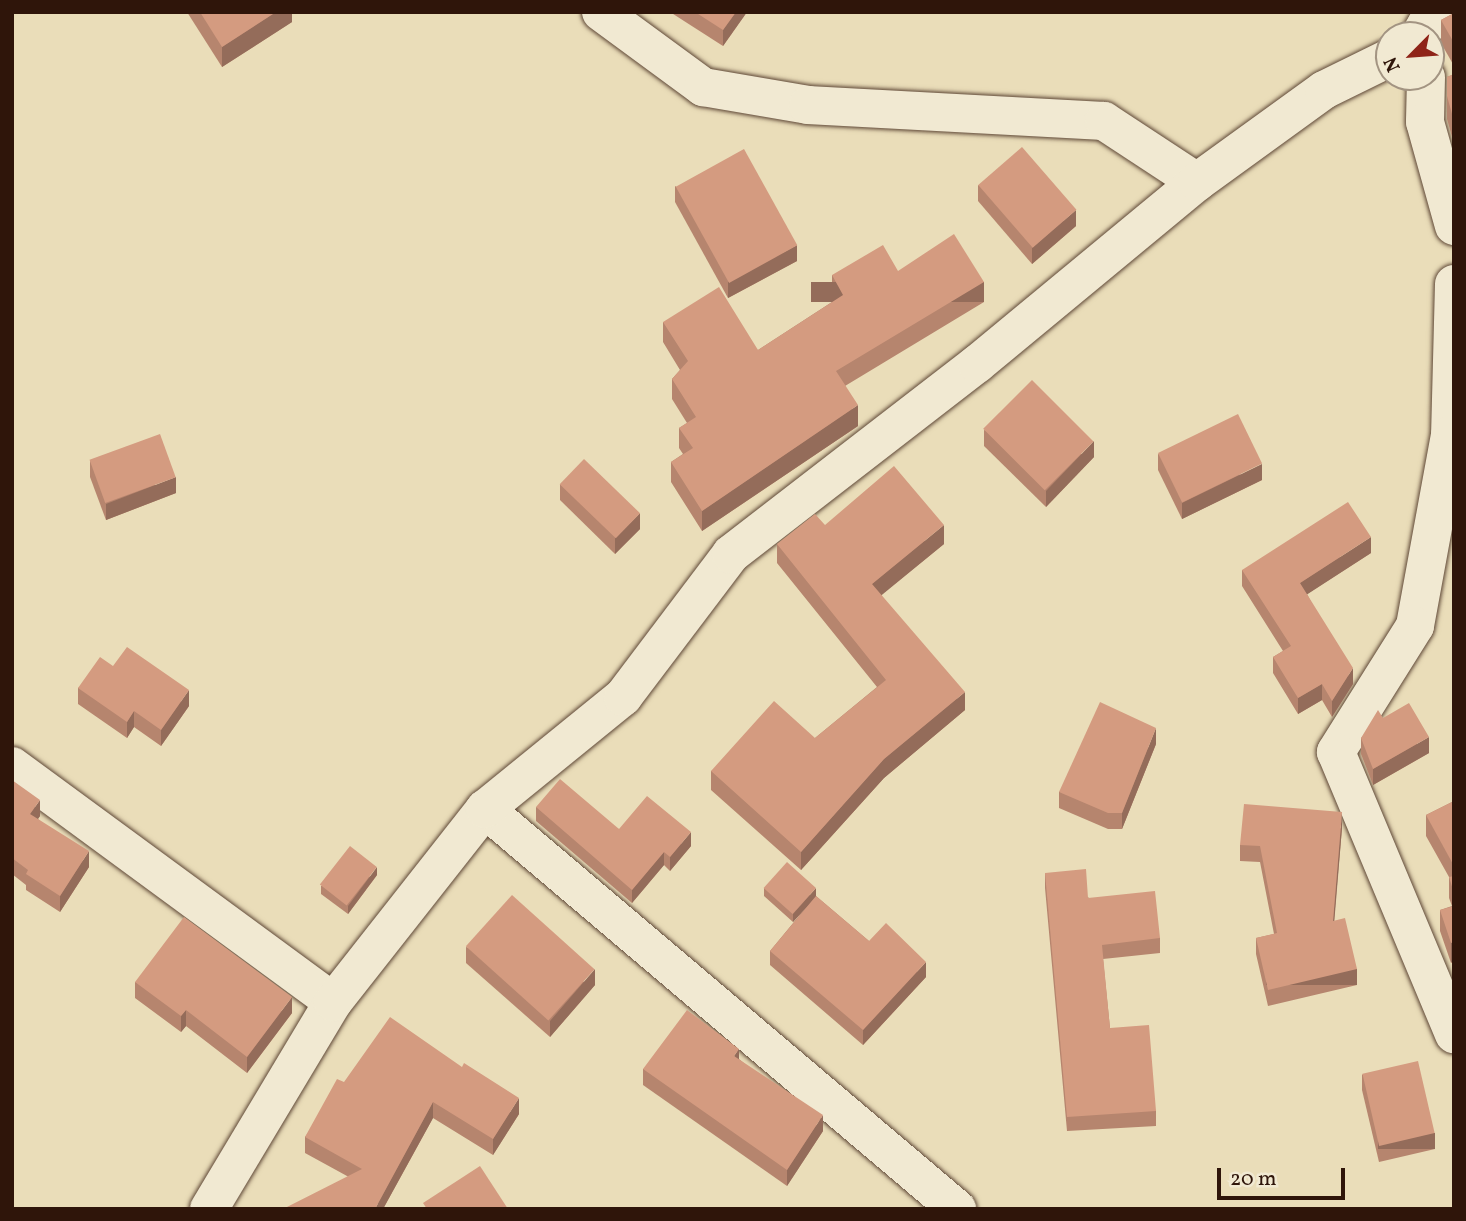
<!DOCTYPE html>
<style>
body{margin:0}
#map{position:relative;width:1466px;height:1221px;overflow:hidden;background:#eaddb9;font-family:Vollkorn,serif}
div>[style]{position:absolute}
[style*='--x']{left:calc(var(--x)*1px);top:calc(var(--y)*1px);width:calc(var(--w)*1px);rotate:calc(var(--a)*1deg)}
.roads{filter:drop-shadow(0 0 2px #5e4736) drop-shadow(0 0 2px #5e4736)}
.street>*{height:38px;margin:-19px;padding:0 19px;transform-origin:19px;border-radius:19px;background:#f1e9d2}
.wall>*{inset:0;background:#b6856e}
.shaded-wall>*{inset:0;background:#946c5a;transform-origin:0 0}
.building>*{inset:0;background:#d49b80;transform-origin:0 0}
span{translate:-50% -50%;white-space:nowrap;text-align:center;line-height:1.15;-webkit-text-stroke:7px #f1e9d2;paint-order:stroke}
.frame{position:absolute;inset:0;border:14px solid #2f150a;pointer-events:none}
.north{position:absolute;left:1375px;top:21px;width:70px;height:70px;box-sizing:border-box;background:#f1e9d2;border:2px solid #a39482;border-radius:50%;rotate:245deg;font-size:19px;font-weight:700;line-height:28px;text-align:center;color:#2f150a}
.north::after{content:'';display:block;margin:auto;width:24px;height:32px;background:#8f2418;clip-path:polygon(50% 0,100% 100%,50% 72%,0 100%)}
.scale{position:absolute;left:1217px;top:1168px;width:128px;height:32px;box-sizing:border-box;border:4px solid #2f150a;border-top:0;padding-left:9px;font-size:21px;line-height:24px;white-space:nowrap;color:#2f150a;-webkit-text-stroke:5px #f1e9d2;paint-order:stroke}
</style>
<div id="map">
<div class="roads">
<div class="street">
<div style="--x:601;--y:12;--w:127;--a:36.3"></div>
<div style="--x:703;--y:87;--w:107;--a:9.7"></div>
<div style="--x:808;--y:105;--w:296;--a:3.1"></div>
<div style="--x:1104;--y:121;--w:111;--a:33.3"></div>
<div style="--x:1420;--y:35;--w:12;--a:-59"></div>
<div style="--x:1426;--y:25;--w:26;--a:-29"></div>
<div style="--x:1426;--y:77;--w:45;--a:91.3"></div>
<div style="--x:1425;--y:122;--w:108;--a:74.4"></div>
<div style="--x:1454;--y:284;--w:151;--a:91.5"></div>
<div style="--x:1450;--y:435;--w:194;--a:100.4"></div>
<div style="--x:1415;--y:626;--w:149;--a:122.1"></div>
<div style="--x:1336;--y:752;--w:306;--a:67.3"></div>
<div style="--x:12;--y:766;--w:398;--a:36.3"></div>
<div style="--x:485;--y:809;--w:619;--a:40.28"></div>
<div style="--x:209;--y:1209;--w:241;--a:-59.1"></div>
<div style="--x:333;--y:1002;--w:246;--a:-51.8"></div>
<div style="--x:485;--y:809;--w:178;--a:-39.1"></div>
<div style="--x:623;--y:697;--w:179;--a:-52.9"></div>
<div style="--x:731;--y:554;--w:311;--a:-37.7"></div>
<div style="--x:977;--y:364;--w:286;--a:-39.6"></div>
<div style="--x:1197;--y:182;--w:157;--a:-35.9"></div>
<div style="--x:1324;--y:90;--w:72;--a:-26.2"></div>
</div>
</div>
<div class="wall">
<div style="clip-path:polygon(187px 12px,292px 12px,292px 22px,222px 67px)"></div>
<div style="clip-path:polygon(670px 12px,747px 12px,723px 46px)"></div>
<div style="clip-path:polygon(1454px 13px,1454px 66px,1441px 43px,1441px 20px)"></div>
<div style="clip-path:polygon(1454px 74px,1454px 144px,1447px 119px,1447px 77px)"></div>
<div style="clip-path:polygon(978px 185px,1076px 226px,1032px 264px,978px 201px)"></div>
<div style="clip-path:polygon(675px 186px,797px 261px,728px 298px,675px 202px)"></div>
<div style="clip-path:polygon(898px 271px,984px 302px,845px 386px,858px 426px,702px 531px,671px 482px,671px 462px,683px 454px,679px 448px,679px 428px,687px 423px,672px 399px,672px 379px,680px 370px,663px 342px,663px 322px,758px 350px,835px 300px,832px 295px,832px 275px)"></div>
<div style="clip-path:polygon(984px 430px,1094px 457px,1046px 507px,984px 446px)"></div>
<div style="clip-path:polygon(1158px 454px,1262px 480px,1182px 519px,1158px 470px)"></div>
<div style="clip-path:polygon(90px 461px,176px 493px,106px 520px,90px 477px)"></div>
<div style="clip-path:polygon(560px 484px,640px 529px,615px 554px,560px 500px)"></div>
<div style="clip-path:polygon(825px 525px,944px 544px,881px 595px,965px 710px,884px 778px,801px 870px,711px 790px,711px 771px,815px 738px,877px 687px,777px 563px,777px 544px)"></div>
<div style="clip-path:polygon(1371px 553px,1307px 594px,1353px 684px,1332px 717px,1322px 700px,1298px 714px,1273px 673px,1273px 657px,1283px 651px,1242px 586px,1242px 570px)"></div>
<div style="clip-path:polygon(113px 666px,189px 706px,161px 746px,134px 727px,127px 738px,78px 704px,78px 688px)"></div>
<div style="clip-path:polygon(1383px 718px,1429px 753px,1373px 785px,1361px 754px,1361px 738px)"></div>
<div style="clip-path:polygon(1156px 744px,1122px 829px,1108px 829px,1059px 808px,1059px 792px)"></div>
<div style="clip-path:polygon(12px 780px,40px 816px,38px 819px,89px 867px,60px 912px,26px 890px,26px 885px,12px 874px)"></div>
<div style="clip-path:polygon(1454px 801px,1454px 962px,1451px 963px,1440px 931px,1440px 910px,1452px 906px,1449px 898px,1449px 877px,1426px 836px,1426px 815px)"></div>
<div style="clip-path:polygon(536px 807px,619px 829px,691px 846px,670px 871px,664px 865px,632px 903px,536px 821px)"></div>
<div style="clip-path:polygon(1342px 828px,1334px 920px,1357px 985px,1268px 1006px,1256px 954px,1256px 938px,1274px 934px,1260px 862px,1240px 861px,1240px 845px)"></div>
<div style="clip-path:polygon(1045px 873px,1160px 938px,1160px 953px,1103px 959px,1110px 1028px,1156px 1111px,1156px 1126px,1067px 1131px,1045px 888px)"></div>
<div style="clip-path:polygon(377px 875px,348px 914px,321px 894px,321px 886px)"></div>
<div style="clip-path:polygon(764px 888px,816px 896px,869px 941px,926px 977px,863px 1045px,770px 965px,770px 951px,808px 905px,793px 922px,764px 896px)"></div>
<div style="clip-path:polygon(466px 947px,595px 985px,550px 1037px,466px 963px)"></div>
<div style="clip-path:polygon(135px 982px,292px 1013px,247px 1073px,186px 1026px,181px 1032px,135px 998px)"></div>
<div style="clip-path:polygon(739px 1059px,823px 1131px,787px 1186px,643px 1085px,643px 1069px)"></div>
<div style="clip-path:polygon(1362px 1074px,1435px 1149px,1379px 1162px,1362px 1090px)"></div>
<div style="clip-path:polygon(344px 1082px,519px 1114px,493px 1155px,433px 1118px,383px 1209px,347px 1176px,305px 1153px,305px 1137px)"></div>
</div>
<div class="shaded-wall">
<div style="clip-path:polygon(276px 12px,292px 12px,292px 22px,222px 67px,222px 47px)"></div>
<div style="clip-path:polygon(736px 12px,747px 12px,723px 46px,723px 30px)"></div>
<div style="clip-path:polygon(1076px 210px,1076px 226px,1032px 264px,1032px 248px)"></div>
<div style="clip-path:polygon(797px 245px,797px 261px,728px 298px,728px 282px)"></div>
<div style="left:984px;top:282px;width:20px;height:173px;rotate:90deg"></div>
<div style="clip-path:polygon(858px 405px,858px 426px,702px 531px,702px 511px)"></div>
<div style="clip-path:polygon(1094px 441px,1094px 457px,1046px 507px,1046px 491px)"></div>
<div style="clip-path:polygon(1262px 464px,1262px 480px,1182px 519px,1182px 503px)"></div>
<div style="clip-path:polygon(176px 477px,176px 493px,106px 520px,106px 504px)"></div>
<div style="clip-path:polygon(640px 513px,640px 529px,615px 554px,615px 538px)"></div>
<div style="clip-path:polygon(944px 525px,944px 544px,872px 603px,872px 584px)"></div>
<div style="clip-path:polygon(1371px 537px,1371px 553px,1300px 599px,1300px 583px)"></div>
<div style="clip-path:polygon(1353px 668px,1353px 684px,1332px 717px,1332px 701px)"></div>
<div style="clip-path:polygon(1322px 684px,1322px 700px,1298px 714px,1298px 698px)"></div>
<div style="clip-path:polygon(189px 690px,189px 706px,161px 746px,161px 730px)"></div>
<div style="clip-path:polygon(965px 692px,965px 710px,884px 778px,801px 870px,801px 852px,884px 759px)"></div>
<div style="clip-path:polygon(134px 711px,134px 727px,127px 738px,127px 722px)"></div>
<div style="clip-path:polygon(1156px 728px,1156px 744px,1122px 829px,1122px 813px)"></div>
<div style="clip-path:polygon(1429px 737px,1429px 753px,1373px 785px,1373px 769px)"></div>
<div style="clip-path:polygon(40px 800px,40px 816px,30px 830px,30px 814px)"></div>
<div style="clip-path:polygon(1342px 812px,1342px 828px,1333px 937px,1333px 921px)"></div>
<div style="clip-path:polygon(691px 832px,691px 846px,670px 871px,670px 857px)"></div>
<div style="clip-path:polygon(89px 851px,89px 867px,60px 912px,60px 896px)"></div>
<div style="clip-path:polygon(664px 852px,664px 865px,632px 903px,632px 890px)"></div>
<div style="clip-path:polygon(377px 867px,377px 875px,348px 914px,348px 906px)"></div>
<div style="clip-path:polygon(816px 888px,816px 897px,793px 922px,793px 914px)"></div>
<div style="left:1454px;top:942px;width:20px;height:3px;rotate:90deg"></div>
<div style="clip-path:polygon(926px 962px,926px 977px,863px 1045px,863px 1030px)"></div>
<div style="clip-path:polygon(595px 969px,595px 985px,550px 1037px,550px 1021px)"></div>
<div style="left:1357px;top:969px;width:16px;height:91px;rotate:90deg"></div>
<div style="clip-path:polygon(292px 997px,292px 1013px,247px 1073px,247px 1057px)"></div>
<div style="clip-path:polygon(186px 1010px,186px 1026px,181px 1032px,181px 1016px)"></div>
<div style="clip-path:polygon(739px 1049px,739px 1065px,734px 1056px)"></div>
<div style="clip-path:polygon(519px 1098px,519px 1114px,493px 1155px,493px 1139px)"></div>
<div style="clip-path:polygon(433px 1102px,433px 1118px,383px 1209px,375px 1209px)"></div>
<div style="clip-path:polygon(823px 1115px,823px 1131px,787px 1186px,787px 1170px)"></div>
<div style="left:1435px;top:1133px;width:16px;height:57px;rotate:90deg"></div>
</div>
<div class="building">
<div style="clip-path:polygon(200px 12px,276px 12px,222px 47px)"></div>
<div style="clip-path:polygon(695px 12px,736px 12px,723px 30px)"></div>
<div style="clip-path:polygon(1454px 13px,1454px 43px,1441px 20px)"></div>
<div style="clip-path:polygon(1454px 74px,1454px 121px,1447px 96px,1447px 77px)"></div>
<div style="left:1022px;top:147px;width:83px;height:58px;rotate:49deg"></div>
<div style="left:744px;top:149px;width:110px;height:78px;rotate:61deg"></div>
<div style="clip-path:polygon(954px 234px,984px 282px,836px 371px,858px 405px,702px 511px,671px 462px,693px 448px,679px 428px,696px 417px,672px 379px,688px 361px,663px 322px,719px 287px,758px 350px,843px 295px,832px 275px,883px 245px,898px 271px)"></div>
<div style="left:1032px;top:380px;width:87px;height:69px;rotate:45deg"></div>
<div style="left:1238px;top:414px;width:55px;height:89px;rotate:64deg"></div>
<div style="left:160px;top:434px;width:46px;height:75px;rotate:70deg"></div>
<div style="left:584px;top:459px;width:78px;height:35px;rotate:44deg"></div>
<div style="clip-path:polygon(894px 466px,944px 525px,872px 584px,965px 692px,884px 759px,801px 852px,711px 771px,774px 701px,815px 738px,886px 680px,777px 544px,815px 514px,825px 525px)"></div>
<div style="clip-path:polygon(1348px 502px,1371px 537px,1300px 583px,1353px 668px,1332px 701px,1322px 684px,1298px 698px,1273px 657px,1291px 646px,1242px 570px)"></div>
<div style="clip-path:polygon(127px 647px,189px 690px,161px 730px,134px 711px,127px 722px,78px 688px,100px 657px,113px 666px)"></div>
<div style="clip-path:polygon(1100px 702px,1156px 728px,1122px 813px,1108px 813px,1059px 792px)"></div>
<div style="clip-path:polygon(1409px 703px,1429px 737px,1373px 769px,1361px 738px,1378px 710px,1383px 718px)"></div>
<div style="clip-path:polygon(560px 779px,619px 829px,647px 796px,691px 832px,670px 857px,664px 852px,632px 890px,536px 807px)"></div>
<div style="clip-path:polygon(12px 780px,40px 800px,30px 814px,89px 851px,60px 896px,26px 874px,28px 870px,12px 858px)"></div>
<div style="clip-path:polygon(1454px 801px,1454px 866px,1426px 815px)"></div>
<div style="clip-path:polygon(1244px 804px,1342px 812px,1333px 921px,1345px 918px,1357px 969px,1268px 990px,1256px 938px,1277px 933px,1260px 846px,1240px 845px)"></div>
<div style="left:350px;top:846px;width:34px;height:49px;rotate:38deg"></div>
<div style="left:787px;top:862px;width:39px;height:35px;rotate:42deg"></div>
<div style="clip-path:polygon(1086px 869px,1088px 898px,1155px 891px,1160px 938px,1102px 945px,1110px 1028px,1149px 1025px,1156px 1111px,1067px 1117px,1045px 873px)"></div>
<div style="clip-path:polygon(1454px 876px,1454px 893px,1449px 877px)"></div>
<div style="left:512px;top:895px;width:111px;height:69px;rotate:42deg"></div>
<div style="clip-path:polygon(816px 896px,869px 941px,886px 923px,926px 962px,863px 1030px,770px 951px)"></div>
<div style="clip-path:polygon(1454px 906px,1454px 942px,1451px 943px,1440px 910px)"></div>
<div style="clip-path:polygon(184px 917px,292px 997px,247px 1057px,186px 1010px,181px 1016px,135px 982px)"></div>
<div style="clip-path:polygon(687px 1010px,739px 1049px,734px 1056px,823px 1115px,787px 1170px,643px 1069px)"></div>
<div style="clip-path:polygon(390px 1017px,462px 1067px,464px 1063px,519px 1098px,493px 1139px,433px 1102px,375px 1209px,283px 1209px,362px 1169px,305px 1137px,337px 1079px,344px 1082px)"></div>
<div style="left:1418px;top:1061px;width:74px;height:57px;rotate:77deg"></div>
<div style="clip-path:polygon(480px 1166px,508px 1209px,427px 1209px,423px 1203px)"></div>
</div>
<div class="frame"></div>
<div class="north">N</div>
<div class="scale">20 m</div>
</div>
